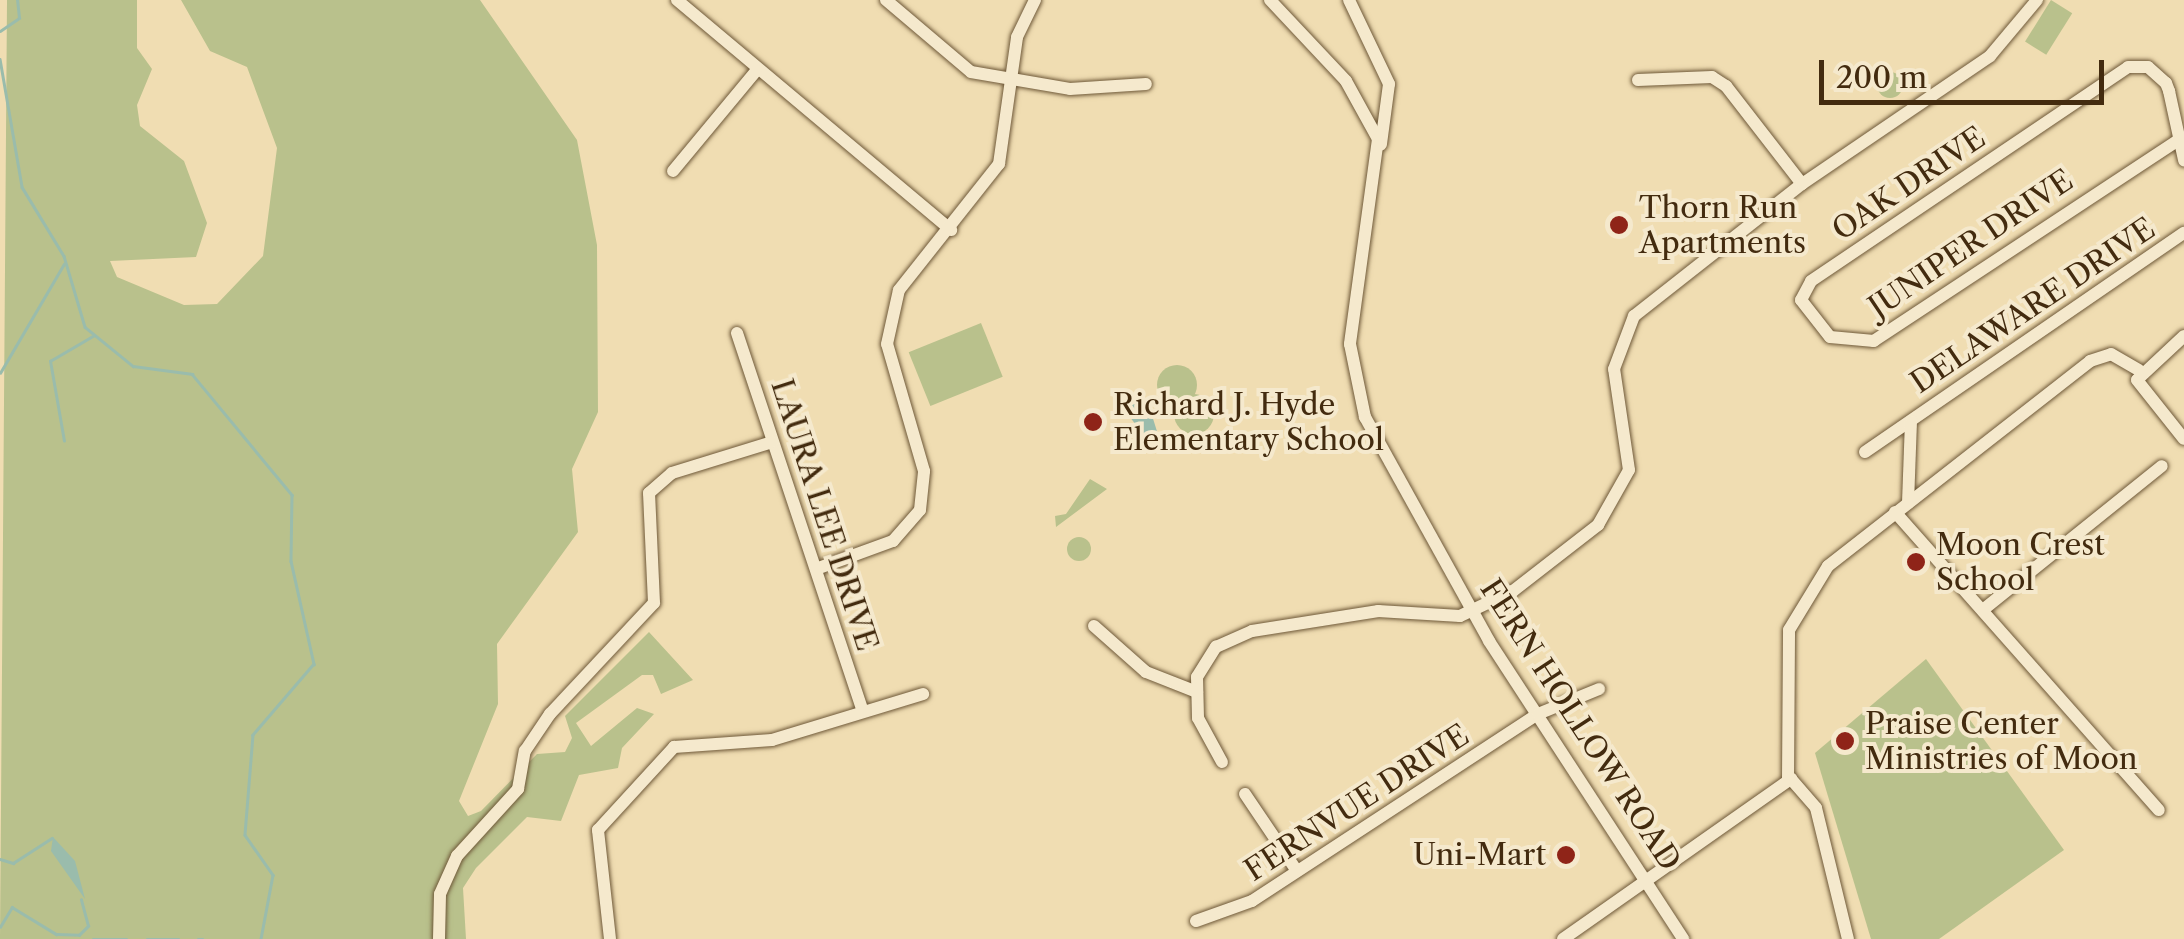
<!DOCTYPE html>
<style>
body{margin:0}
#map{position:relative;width:2184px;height:939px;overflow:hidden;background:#f0ddb2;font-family:"Libre Caslon Text",serif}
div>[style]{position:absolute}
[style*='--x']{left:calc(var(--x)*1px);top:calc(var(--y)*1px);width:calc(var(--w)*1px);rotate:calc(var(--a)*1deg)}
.green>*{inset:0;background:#b9c18c;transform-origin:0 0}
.round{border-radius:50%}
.water>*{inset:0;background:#9abcac}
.stream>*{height:2.5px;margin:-1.25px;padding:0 1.25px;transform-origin:1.25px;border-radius:1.25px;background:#9abcac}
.roads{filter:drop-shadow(0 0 2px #6e5838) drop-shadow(0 0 2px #6e5838)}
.minor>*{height:12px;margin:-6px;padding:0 6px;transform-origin:6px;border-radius:6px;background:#f5e9cd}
.dots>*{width:28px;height:28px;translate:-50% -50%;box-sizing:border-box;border:5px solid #f5e9cd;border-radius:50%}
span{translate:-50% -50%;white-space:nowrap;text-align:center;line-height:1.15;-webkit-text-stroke:8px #f5e9cd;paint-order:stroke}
.street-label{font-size:30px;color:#432b0f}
.poi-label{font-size:30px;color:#432b0f}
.left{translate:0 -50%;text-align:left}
.right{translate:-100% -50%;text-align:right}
.scale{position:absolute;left:1819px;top:60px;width:285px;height:45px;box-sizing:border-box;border:5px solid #432b0f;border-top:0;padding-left:12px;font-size:30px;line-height:35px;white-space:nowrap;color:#432b0f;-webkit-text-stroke:8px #f5e9cd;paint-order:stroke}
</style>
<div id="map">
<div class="green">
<div style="clip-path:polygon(7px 0,137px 0,137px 48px,152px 69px,137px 105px,140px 126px,184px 161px,207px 223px,196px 257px,110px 261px,117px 277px,184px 305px,217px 304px,263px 256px,277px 148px,247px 67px,210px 51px,181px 0,480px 0,577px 140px,597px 245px,598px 412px,572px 469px,578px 532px,497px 644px,498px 704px,459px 801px,468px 816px,481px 811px,537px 754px,565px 752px,572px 738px,565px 716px,649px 632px,693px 680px,661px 694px,653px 675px,642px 675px,576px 723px,591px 746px,637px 708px,654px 714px,622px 748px,618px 768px,579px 775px,561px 821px,527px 817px,476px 868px,463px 888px,466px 939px,0 939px)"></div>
<div style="left:2051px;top:0;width:25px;height:49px;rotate:32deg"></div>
<div class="round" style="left:1877px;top:72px;width:26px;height:26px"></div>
<div style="left:981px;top:323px;width:58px;height:78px;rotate:68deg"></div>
<div class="round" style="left:1157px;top:365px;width:40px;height:40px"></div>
<div class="round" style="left:1174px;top:394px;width:40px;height:40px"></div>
<div style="clip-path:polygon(1090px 479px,1107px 489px,1056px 527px,1055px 516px,1066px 514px)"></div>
<div class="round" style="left:1067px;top:537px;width:24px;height:24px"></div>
<div style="clip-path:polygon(1926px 659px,2064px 850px,1939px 939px,1871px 939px,1815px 753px)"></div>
</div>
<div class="water">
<div style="clip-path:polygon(1131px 396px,1150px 409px,1160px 441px,1152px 447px,1119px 402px)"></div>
<div style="clip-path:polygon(53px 837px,75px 861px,85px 899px,51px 851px)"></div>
</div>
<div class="stream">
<div style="--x:0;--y:31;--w:23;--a:-34"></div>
<div style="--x:19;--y:18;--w:18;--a:-96"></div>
<div style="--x:0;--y:59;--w:130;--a:80.2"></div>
<div style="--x:22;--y:187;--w:81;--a:58.7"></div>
<div style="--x:64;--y:256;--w:74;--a:73.5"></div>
<div style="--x:85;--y:327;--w:62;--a:39.1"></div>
<div style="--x:133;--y:366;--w:60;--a:7.7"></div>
<div style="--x:192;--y:374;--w:157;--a:50.4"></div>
<div style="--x:292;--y:495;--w:66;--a:90.9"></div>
<div style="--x:291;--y:561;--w:106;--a:77.4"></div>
<div style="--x:314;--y:664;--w:94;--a:130.7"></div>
<div style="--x:253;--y:735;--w:100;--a:94.6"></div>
<div style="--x:245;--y:835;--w:49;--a:55"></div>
<div style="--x:273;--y:875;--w:65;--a:100.6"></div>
<div style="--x:0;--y:373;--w:126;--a:-59.6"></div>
<div style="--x:64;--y:441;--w:81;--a:-99.9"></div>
<div style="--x:50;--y:361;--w:50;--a:-30.2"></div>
<div style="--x:0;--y:859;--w:14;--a:17"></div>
<div style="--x:13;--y:863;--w:46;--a:-32.7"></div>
<div style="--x:0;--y:927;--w:23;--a:-59"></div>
<div style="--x:12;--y:907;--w:52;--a:31.5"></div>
<div style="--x:56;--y:934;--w:23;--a:2"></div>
<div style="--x:79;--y:935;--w:13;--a:-45"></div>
<div style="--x:88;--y:926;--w:27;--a:-105"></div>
<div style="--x:93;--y:939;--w:34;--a:0"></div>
<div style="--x:147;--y:939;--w:32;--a:0"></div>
<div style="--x:198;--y:939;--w:5;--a:0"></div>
</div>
<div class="roads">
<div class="minor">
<div style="--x:677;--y:0;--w:358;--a:40"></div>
<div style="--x:886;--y:0;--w:111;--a:40.3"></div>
<div style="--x:971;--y:72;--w:100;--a:9.7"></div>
<div style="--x:1070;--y:89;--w:76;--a:-3.8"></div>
<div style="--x:1270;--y:0;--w:111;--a:46.8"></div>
<div style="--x:1346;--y:81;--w:66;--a:61.1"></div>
<div style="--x:1378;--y:139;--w:207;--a:97.8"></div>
<div style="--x:1350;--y:344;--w:75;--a:78.4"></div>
<div style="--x:1365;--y:417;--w:256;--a:61"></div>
<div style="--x:1489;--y:641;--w:356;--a:56.9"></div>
<div style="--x:1349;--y:0;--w:93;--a:64.5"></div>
<div style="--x:1389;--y:84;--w:61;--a:97.6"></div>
<div style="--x:1638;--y:80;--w:74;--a:-2.3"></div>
<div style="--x:1712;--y:77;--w:17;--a:33"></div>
<div style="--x:1726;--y:86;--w:124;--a:52.2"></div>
<div style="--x:2180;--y:139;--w:367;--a:146.6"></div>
<div style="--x:1874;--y:341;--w:44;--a:-174.8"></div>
<div style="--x:1830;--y:337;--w:47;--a:-128.1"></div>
<div style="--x:1801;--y:300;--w:21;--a:-62"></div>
<div style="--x:1811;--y:281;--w:382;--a:-34"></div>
<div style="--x:2128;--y:67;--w:20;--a:0"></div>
<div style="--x:2148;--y:67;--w:24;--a:42"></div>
<div style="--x:2166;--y:83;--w:9;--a:69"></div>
<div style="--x:2169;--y:91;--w:71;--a:77.7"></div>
<div style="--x:673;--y:171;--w:130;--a:-50.3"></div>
<div style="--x:737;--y:333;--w:399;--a:71.6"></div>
<div style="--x:2184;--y:336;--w:64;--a:136.9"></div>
<div style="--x:2137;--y:380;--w:75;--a:51.5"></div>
<div style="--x:1865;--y:452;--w:387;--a:-34.5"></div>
<div style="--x:1908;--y:503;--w:82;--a:-87.9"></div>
<div style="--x:1895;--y:512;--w:398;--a:48.5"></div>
<div style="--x:816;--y:569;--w:82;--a:-20"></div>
<div style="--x:893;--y:541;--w:41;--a:-48.9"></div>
<div style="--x:920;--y:510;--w:39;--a:-84"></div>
<div style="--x:924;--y:471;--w:132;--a:-106.2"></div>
<div style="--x:887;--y:344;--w:55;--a:-77.5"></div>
<div style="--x:899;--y:290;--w:161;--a:-51.6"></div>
<div style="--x:999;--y:164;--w:128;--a:-81.9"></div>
<div style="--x:1017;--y:37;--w:41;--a:-64.1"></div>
<div style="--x:1984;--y:609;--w:228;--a:-38.8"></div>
<div style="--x:1094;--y:626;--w:69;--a:41.5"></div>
<div style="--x:1146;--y:672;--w:55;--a:21.4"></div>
<div style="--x:1222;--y:762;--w:50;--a:-118.6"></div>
<div style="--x:1198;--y:718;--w:41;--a:-91.4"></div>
<div style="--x:1197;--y:677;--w:36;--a:-58"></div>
<div style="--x:1216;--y:647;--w:39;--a:-24"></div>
<div style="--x:1252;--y:631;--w:128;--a:-9"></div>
<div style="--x:1378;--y:611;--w:82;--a:3.5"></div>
<div style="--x:1460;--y:616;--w:59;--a:-25.3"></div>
<div style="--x:1513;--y:591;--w:108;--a:-37.8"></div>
<div style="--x:1598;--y:525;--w:63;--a:-60.6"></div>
<div style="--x:1629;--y:470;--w:102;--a:-98.4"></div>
<div style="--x:1614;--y:369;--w:57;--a:-69.3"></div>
<div style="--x:1634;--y:316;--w:214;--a:-38.2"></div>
<div style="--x:1802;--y:184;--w:227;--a:-34.2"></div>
<div style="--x:1990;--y:56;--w:73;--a:-50"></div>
<div style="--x:1788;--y:779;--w:149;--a:-89.6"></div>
<div style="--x:1789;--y:630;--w:75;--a:-58.6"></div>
<div style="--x:1828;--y:566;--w:333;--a:-38"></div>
<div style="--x:2090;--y:361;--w:22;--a:-18"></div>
<div style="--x:2111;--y:354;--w:32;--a:30"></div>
<div style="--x:1245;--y:794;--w:93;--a:56"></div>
<div style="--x:1196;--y:921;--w:59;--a:-19.7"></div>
<div style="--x:1252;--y:901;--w:342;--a:-33.2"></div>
<div style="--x:1538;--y:714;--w:66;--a:-22.3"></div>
<div style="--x:439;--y:939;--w:45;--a:-88.7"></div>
<div style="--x:440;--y:894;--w:42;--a:-65.9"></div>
<div style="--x:457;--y:856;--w:91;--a:-47.7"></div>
<div style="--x:518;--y:789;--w:39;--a:-80"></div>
<div style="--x:525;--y:751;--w:45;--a:-56"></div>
<div style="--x:550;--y:714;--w:152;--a:-46.9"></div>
<div style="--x:654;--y:603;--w:110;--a:-92.6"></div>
<div style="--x:649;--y:493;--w:30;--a:-41"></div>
<div style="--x:672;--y:473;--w:105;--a:-17.2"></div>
<div style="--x:610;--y:939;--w:110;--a:-96.3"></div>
<div style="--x:598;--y:830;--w:113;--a:-47.5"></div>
<div style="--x:674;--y:747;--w:98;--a:-4.1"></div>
<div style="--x:772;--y:740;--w:158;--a:-16.9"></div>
<div style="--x:1563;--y:939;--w:279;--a:-35.1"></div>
<div style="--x:1791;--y:779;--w:38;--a:49"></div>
<div style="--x:1816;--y:808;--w:135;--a:76.3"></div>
</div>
</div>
<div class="dots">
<div style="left:1619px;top:225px;background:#8f2418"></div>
<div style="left:1093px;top:422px;background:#8f2418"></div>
<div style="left:1916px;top:562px;background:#8f2418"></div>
<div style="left:1845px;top:741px;background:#8f2418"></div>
<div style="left:1566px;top:855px;background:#8f2418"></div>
</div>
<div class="street-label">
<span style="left:1909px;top:184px;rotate:-34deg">OAK DRIVE</span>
<span style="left:1971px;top:244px;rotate:-34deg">JUNIPER DRIVE</span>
<span style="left:2033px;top:306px;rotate:-34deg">DELAWARE DRIVE</span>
<span style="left:824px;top:515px;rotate:72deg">LAURA LEE DRIVE</span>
<span style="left:1580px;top:725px;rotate:57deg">FERN HOLLOW ROAD</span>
<span style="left:1357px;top:803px;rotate:-33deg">FERNVUE DRIVE</span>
</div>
<div class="poi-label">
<span class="left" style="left:1639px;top:225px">Thorn Run<br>Apartments</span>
<span class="left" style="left:1113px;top:422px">Richard J. Hyde<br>Elementary School</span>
<span class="left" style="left:1936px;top:562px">Moon Crest<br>School</span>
<span class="left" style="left:1865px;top:741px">Praise Center<br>Ministries of Moon</span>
<span class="right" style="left:1546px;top:855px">Uni-Mart</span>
</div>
<div class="scale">200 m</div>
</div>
